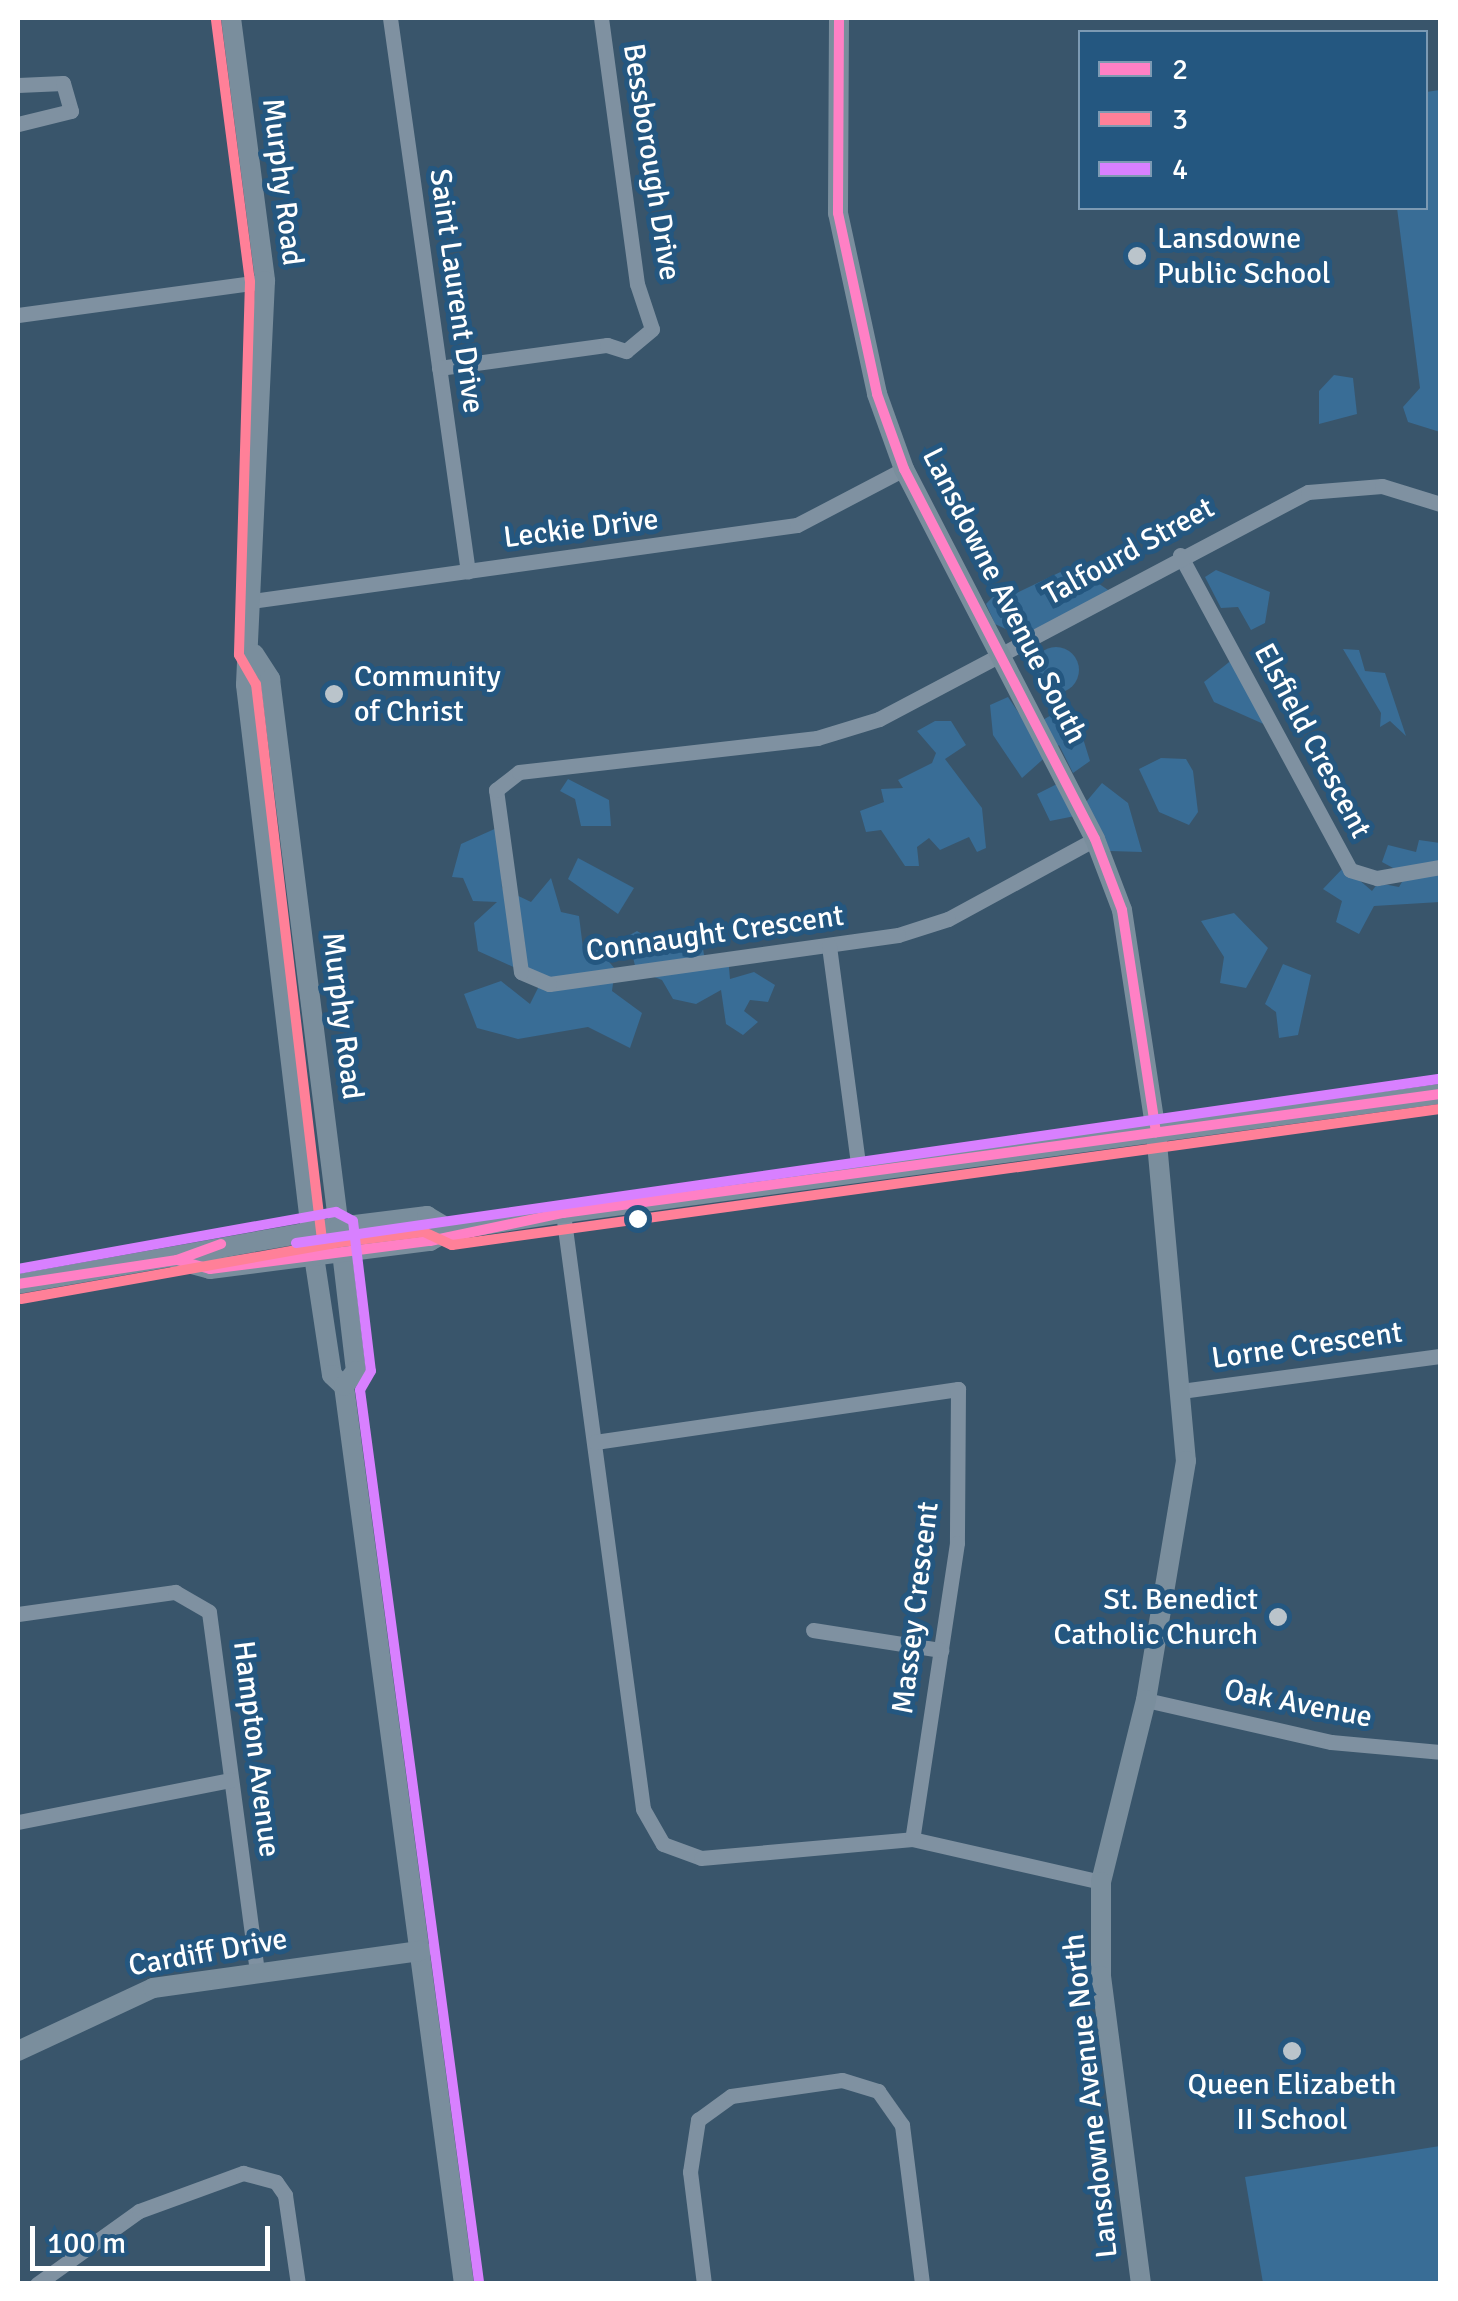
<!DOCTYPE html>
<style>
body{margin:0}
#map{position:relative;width:1458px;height:2301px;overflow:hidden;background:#39556b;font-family:Signika,sans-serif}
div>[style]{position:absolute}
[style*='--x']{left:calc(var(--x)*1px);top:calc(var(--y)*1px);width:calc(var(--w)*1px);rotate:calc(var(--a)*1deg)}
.green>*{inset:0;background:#396d96}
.round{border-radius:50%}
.street>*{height:15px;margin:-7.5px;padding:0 7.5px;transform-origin:7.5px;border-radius:7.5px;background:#7f91a1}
.secondary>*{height:20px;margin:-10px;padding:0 10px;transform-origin:10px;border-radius:10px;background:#7a8e9d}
.bus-1>*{height:10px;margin:-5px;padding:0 5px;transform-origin:5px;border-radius:5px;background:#ff80c5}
.bus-2>*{height:10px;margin:-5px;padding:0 5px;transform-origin:5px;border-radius:5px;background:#ff8098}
.bus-3>*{height:10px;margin:-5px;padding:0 5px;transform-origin:5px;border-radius:5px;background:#d880ff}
.dots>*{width:28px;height:28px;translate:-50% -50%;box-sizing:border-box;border:5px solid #245780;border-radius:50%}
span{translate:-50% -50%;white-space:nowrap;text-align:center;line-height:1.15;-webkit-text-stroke:10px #245780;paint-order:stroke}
.street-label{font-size:30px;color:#fff}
.poi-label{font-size:30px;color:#fff}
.left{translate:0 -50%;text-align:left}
.right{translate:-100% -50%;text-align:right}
.frame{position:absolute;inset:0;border:20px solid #fff;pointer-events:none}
.legend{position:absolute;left:1078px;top:30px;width:350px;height:180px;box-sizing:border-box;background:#245780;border:2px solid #7c9ab3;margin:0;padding:12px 18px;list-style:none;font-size:30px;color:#fff}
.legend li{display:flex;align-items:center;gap:20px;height:50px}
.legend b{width:50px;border:2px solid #7c9ab3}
.scale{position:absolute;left:30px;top:2226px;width:240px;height:45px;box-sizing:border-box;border:5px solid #fff;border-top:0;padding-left:12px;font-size:30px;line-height:35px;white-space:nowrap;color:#fff;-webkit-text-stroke:8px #245780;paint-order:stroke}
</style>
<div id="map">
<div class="green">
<div style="clip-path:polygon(1440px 90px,1440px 432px,1408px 422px,1403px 407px,1420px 388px,1397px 208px,1426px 208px,1426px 92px)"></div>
<div style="clip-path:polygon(1334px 375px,1353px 378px,1357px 414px,1319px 424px,1319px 391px)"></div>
<div style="clip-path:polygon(1073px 566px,1111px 592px,1027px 639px,995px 624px,986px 604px,1003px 586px,1010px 596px)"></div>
<div style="clip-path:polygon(1216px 570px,1270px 592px,1265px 623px,1251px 630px,1238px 607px,1221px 608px,1205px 577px)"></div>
<div class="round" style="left:1033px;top:647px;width:46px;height:46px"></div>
<div style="clip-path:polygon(1343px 649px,1359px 650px,1365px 671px,1385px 673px,1406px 736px,1390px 721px,1380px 727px,1381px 713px)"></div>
<div style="clip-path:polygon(1233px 659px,1268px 726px,1214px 702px,1204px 682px)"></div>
<div style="clip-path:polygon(1008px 697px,1029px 728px,1060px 710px,1076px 716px,1090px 761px,1073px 773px,1059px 745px,1022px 778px,993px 735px,990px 705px)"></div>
<div style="clip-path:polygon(935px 721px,951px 721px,966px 745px,945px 759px,982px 808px,986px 848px,977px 852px,969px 837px,940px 850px,929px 838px,917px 847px,919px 866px,905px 866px,881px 830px,866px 832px,860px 811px,884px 802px,881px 789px,903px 788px,898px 780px,932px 763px,936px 753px,917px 731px)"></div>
<div style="clip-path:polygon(1161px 758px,1186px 759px,1193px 771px,1198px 812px,1189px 825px,1159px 812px,1139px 769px)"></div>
<div style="clip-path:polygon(568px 779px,609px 800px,611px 826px,581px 826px,575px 799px,560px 791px)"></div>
<div style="clip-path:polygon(1059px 783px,1086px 802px,1102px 783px,1128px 803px,1142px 852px,1110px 851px,1085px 814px,1050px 821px,1037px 794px)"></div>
<div style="clip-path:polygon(499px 827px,502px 888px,531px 902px,551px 878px,561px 912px,579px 916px,583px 948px,596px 946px,615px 969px,612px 991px,642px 1013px,630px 1048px,588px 1027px,518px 1039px,477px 1028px,464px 994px,501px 981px,530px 1004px,542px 980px,478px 951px,474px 923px,497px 902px,473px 901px,463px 878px,452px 877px,461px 844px)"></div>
<div style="clip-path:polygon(1419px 840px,1440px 843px,1440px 902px,1374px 906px,1359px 934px,1336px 922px,1342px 901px,1323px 889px,1344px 867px,1372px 891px,1378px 883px,1399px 887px,1406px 875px,1382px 862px,1388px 845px,1416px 852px)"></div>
<div style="clip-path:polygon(578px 858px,634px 888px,618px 914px,568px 879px)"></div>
<div style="clip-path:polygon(1234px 913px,1268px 948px,1246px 988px,1220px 983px,1224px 957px,1201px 921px)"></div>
<div style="clip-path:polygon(637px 931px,665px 948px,702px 942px,704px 955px,728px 956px,730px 979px,754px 972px,775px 985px,768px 1002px,750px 1000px,744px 1011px,758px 1022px,743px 1035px,726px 1024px,721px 990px,696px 1004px,673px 999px,662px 980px,636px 970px,628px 936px)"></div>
<div style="clip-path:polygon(1283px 964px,1311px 975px,1298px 1035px,1279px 1038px,1276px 1012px,1265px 1004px)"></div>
<div style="clip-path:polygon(1440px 2146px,1440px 2283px,1263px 2283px,1245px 2177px)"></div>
</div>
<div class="street">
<div style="--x:390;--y:18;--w:559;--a:81.99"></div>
<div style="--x:18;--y:85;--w:45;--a:-2.5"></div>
<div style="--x:63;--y:83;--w:29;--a:74"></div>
<div style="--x:71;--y:111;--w:55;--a:166.2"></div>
<div style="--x:18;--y:315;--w:249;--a:-7.8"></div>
<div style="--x:439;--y:368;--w:170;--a:-7.8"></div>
<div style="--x:607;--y:345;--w:20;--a:18"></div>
<div style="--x:626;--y:351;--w:34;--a:-40"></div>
<div style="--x:652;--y:329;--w:47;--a:-108.4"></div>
<div style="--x:637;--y:284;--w:268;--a:-97.7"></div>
<div style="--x:1180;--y:555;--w:358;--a:61.6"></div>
<div style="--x:1350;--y:870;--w:28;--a:17"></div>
<div style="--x:1377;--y:878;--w:64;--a:-9.9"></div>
<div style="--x:252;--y:601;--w:550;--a:-7.94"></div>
<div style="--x:797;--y:525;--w:121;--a:-27.6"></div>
<div style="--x:1095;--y:839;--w:167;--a:151.4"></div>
<div style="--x:948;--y:919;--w:52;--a:162.3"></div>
<div style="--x:898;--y:935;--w:352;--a:172"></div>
<div style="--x:549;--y:984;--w:30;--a:-157"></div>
<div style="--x:521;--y:972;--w:184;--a:-97.8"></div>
<div style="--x:496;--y:790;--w:29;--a:-38"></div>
<div style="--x:519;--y:772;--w:300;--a:-6.5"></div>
<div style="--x:817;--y:738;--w:65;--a:-17"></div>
<div style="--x:879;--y:719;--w:485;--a:-27.9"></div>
<div style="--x:1308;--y:492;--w:74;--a:-4.6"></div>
<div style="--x:1382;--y:486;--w:61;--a:17.2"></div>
<div style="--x:829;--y:946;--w:228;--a:82.4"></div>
<div style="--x:563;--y:1213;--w:601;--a:82.35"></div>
<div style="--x:643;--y:1809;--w:40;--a:60.3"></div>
<div style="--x:663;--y:1844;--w:40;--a:20.2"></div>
<div style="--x:701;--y:1858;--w:212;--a:-5.1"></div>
<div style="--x:912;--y:1839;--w:194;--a:12.8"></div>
<div style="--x:1181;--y:1391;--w:261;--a:-7.7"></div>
<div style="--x:595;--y:1442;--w:367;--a:-8.3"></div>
<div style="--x:958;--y:1389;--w:154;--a:90.4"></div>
<div style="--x:957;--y:1543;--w:299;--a:98.6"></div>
<div style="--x:18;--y:1614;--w:159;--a:-8"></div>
<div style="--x:175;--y:1592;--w:39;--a:30"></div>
<div style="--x:209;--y:1612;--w:363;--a:82.4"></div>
<div style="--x:813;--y:1630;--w:130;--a:8.9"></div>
<div style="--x:1146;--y:1700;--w:190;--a:12.8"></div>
<div style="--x:1331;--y:1742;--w:109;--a:5.2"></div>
<div style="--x:18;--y:1822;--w:217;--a:-11.2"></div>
<div style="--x:37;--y:2284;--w:125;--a:-35.6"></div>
<div style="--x:139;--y:2211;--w:111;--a:-20.1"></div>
<div style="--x:243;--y:2173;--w:34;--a:15"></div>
<div style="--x:276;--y:2182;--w:16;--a:55"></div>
<div style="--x:285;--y:2195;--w:90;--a:81.7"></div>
<div style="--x:704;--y:2284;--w:113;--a:-97.1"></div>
<div style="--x:690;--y:2172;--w:53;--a:-81.3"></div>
<div style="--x:698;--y:2120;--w:41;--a:-36"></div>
<div style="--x:731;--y:2096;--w:112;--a:-8.2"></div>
<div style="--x:842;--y:2080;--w:38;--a:17"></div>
<div style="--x:878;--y:2091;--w:42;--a:54.8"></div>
<div style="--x:902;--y:2125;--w:160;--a:82.8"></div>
</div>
<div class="secondary">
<div style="--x:231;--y:18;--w:265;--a:82.6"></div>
<div style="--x:265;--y:281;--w:404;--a:92.7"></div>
<div style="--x:246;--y:685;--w:575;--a:83.21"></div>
<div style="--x:314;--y:1256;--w:120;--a:81.4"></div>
<div style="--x:332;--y:1375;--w:16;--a:43"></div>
<div style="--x:344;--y:1386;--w:906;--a:82.39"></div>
<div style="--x:839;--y:18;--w:195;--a:90.3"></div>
<div style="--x:838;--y:213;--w:185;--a:77.8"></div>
<div style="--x:877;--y:394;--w:80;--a:70.2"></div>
<div style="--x:904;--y:469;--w:416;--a:62.7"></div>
<div style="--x:1095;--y:839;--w:76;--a:69.2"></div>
<div style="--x:1122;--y:910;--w:225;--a:81.3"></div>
<div style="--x:1156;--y:1132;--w:330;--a:84.8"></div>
<div style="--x:1186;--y:1461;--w:242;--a:99.5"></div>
<div style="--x:1146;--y:1700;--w:187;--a:103.9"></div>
<div style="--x:1101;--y:1882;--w:94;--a:90"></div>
<div style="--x:1101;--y:1976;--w:311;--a:82.6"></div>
<div style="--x:254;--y:654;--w:30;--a:57"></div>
<div style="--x:270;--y:679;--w:578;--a:82.84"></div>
<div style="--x:342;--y:1252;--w:120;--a:83.3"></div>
<div style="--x:356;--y:1371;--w:19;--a:129"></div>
<div style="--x:177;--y:1260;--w:34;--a:15"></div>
<div style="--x:210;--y:1269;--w:222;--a:-7.3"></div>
<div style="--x:430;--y:1241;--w:23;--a:-29"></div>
<div style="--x:450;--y:1230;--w:114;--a:-8.6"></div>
<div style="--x:563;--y:1213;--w:885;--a:-7.73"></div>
<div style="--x:18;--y:1284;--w:326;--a:-10.1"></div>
<div style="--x:339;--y:1227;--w:89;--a:-7.1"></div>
<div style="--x:427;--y:1216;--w:27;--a:31"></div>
<div style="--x:18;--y:2051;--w:149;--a:-25"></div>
<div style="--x:153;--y:1988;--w:271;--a:-7.9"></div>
</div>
<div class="bus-1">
<div style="--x:839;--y:18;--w:195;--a:90.3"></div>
<div style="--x:838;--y:213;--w:185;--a:77.8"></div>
<div style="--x:877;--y:394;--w:80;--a:70.2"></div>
<div style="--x:904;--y:469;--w:416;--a:62.7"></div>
<div style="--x:1095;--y:839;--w:76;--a:69.2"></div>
<div style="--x:1122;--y:910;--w:225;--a:81.3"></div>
<div style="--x:177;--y:1260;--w:34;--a:15"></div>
<div style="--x:210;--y:1269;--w:222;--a:-7.3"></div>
<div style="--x:430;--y:1241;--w:136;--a:-11.9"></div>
<div style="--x:563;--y:1213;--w:885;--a:-7.73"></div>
<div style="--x:18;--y:1284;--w:161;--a:-8.6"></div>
<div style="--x:177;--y:1260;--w:47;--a:-20"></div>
</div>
<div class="bus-2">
<div style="--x:216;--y:20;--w:264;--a:82.6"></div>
<div style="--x:250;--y:282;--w:373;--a:91.7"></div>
<div style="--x:239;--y:655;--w:34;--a:60"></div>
<div style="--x:256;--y:684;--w:560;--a:83.23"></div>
<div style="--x:21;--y:1299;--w:325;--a:-10.1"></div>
<div style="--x:341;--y:1242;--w:84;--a:-6.9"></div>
<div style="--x:424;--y:1232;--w:31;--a:25"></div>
<div style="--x:452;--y:1245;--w:997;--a:-7.84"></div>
</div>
<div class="bus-3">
<div style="--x:296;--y:1243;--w:1154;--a:-8.17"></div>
<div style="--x:18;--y:1269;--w:323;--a:-10.2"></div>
<div style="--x:336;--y:1212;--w:19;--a:28"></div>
<div style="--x:353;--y:1221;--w:151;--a:83.2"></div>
<div style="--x:371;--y:1371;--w:22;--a:120"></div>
<div style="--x:360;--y:1390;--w:900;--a:82.4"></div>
</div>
<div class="dots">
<div style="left:1137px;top:256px;background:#bac4cb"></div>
<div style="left:334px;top:694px;background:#bac4cb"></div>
<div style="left:638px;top:1219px;background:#fff"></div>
<div style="left:1278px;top:1617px;background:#bac4cb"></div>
<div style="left:1292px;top:2051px;background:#bac4cb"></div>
</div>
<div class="street-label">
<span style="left:651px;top:162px;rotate:81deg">Bessborough Drive</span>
<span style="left:282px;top:182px;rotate:83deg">Murphy Road</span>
<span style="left:456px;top:291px;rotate:82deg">Saint Laurent Drive</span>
<span style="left:581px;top:529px;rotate:-7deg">Leckie Drive</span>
<span style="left:1129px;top:552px;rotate:-29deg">Talfourd Street</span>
<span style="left:1004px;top:596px;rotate:63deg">Lansdowne Avenue South</span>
<span style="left:1312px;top:741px;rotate:62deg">Elsfield Crescent</span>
<span style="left:715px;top:934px;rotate:-8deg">Connaught Crescent</span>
<span style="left:342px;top:1016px;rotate:83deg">Murphy Road</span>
<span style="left:1307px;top:1346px;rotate:-8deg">Lorne Crescent</span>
<span style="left:916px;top:1608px;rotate:-83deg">Massey Crescent</span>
<span style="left:1298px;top:1704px;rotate:11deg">Oak Avenue</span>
<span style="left:256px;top:1749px;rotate:83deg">Hampton Avenue</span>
<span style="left:208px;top:1953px;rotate:-10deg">Cardiff Drive</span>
<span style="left:1091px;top:2096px;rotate:-96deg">Lansdowne Avenue North</span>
</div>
<div class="poi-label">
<span class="left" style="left:1157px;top:256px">Lansdowne<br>Public School</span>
<span class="left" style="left:354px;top:694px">Community<br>of Christ</span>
<span class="right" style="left:1258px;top:1617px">St. Benedict<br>Catholic Church</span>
<span style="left:1292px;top:2102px">Queen Elizabeth<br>II School</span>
</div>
<div class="frame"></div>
<ul class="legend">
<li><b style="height:12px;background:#ff80c5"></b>2</li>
<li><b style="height:12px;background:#ff8098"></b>3</li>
<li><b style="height:12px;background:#d880ff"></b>4</li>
</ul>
<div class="scale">100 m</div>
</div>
